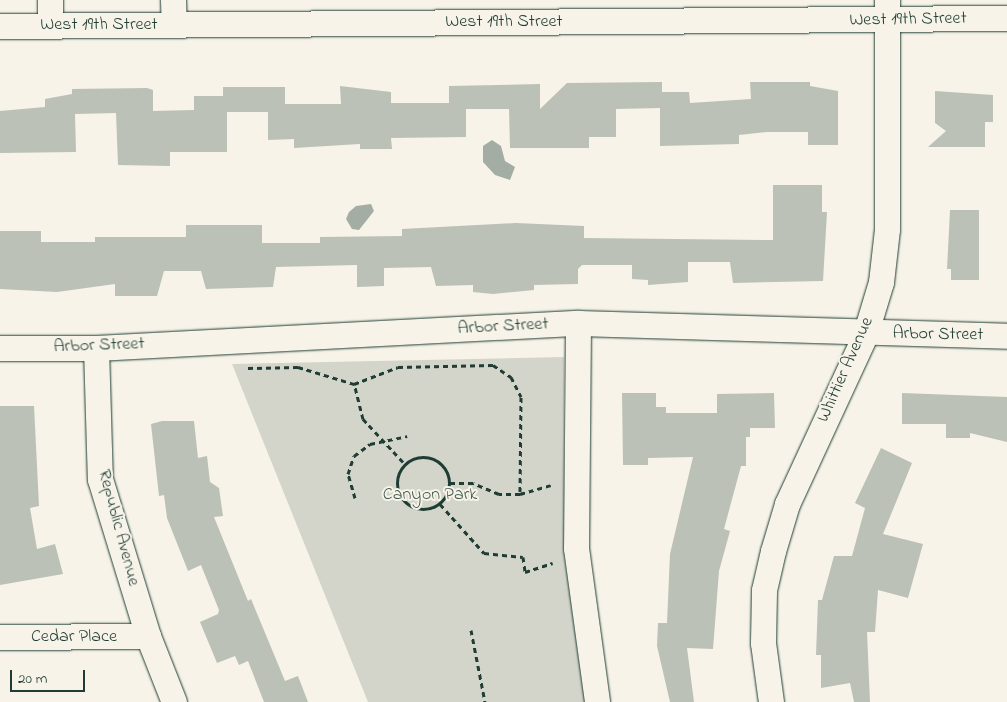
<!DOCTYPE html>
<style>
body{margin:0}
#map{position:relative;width:1007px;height:702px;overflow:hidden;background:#f7f3e8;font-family:"Indie Flower",sans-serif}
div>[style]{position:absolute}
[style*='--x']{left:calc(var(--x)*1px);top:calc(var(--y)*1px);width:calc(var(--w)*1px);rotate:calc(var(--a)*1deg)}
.green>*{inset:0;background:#d3d5ca}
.water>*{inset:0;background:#a4ada3}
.building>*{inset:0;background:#bbc1b6}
.path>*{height:3px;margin-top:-1.5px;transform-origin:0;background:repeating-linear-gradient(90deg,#1f3d34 0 5px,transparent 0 9px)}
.path>.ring{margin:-1.5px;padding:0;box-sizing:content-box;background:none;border:3px solid #1f3d34;border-radius:50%}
.roads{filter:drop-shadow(0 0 1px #1f3d34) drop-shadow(0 0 1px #1f3d34)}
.minor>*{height:25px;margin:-12.5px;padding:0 12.5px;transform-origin:12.5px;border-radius:12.5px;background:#f7f3e8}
span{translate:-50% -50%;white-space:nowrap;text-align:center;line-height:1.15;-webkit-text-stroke:4px #f7f3e8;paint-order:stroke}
.street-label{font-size:18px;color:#1f3d34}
.park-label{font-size:18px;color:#435b52}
.scale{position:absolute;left:10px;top:670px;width:75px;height:22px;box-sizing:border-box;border:2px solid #1f3d34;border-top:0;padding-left:6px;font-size:15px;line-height:18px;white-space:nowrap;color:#1f3d34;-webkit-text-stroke:4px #f7f3e8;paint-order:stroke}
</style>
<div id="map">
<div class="green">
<div style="clip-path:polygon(564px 357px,564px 547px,592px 702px,368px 702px,232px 364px)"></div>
</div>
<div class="water">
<div style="clip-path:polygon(492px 140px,501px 146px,505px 161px,515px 167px,510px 180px,495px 175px,483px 162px,483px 146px)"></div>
<div style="clip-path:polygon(371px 204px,374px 211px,359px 230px,352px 229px,346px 219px,349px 212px,356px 206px)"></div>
</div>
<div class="building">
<div style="clip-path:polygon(662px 82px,662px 92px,689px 92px,690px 103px,751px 99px,750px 82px,810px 82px,810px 86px,838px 91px,838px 145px,808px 145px,808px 132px,767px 132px,739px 135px,739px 144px,660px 146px,660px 108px,616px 109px,616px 137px,589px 137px,589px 148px,510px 148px,509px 109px,466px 109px,466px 137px,391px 138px,392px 149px,360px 149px,360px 144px,294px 148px,294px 139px,268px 140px,268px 112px,227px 112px,227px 152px,170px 152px,170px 166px,118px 165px,116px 113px,75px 114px,76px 152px,0 153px,0 111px,45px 107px,45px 99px,72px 94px,72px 89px,147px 88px,153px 90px,153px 111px,194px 110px,194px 96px,223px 96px,223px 87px,285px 87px,285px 104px,341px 104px,340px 86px,391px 92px,391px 103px,449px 103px,449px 86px,540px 84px,540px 109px,567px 83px)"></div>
<div style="clip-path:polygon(935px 91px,993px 95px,993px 122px,985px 122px,985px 147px,928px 147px,946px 131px,935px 123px)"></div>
<div style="clip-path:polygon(773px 185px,822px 185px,822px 212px,827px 212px,823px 281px,733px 283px,730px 262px,688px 262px,688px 282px,648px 285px,648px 280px,632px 279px,632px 265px,582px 265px,578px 269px,578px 284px,534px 285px,534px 290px,493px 294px,473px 292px,473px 285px,436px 286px,431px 267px,384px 268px,384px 286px,357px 287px,357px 265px,276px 267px,273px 287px,206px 289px,201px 271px,164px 271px,157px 296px,115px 296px,115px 284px,57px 292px,0 289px,0 231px,41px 231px,41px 242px,95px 242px,95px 237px,186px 237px,186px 225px,262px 225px,262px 243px,320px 243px,320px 237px,402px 236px,402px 229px,516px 223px,584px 226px,584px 238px,773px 240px)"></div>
<div style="clip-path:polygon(950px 210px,979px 210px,979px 280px,951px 280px,951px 269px,947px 269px)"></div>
<div style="clip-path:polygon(622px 393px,656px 393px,656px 407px,666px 407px,666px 413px,717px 413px,717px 394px,774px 393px,775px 428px,750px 428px,750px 437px,746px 437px,746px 466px,741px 466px,724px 529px,730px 531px,719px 571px,713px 649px,687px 648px,694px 702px,670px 702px,657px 646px,658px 623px,667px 623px,670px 554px,693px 457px,648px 458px,648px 465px,623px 465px)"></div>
<div style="clip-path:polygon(902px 393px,1007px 397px,1007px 442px,970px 433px,970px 438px,946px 438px,946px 424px,902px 424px)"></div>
<div style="clip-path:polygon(0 406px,34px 406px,39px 506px,30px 508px,37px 549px,55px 544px,63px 574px,0 585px)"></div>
<div style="clip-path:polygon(162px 421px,194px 421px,198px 458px,207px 456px,210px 482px,219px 488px,223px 516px,214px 517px,248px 601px,251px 599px,285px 681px,298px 676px,308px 702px,264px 702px,248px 661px,239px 665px,235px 656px,217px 663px,200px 622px,218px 614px,219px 610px,201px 565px,188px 571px,167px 518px,164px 495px,159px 496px,151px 424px)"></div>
<div style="clip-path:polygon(881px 448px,912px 463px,883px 534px,923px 544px,908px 598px,878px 590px,875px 632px,867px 632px,870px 702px,854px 702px,850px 683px,821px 688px,821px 655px,816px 655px,818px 600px,822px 600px,834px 556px,852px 556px,865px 508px,855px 503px)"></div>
</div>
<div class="path">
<div style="--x:248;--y:368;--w:50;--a:-1.1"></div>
<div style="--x:298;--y:367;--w:59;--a:16.9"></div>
<div class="ring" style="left:397px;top:457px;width:49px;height:49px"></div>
<div style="--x:403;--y:462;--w:59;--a:-132.9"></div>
<div style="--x:363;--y:419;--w:36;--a:-104"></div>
<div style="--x:354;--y:384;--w:47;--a:-21.1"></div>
<div style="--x:398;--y:367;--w:95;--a:-1.2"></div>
<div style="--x:493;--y:365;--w:22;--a:34"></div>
<div style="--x:511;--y:377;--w:22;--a:63"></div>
<div style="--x:521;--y:397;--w:97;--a:90.6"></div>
<div style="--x:520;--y:494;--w:21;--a:180"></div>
<div style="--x:499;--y:494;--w:28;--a:-157"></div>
<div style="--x:473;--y:483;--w:24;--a:180"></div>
<div style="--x:520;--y:494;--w:32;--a:-16"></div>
<div style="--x:355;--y:498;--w:25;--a:-106"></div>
<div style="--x:348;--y:474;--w:19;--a:-72"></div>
<div style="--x:354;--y:456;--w:20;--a:-37"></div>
<div style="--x:370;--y:444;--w:38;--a:-12"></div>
<div style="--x:440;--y:504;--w:66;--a:48.1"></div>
<div style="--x:484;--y:553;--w:39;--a:6"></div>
<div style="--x:523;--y:557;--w:15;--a:82"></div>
<div style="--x:525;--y:572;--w:29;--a:-18"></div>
<div style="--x:471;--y:630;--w:73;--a:79"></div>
</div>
<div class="roads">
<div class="minor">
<div style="--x:50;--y:0;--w:25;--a:90"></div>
<div style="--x:173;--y:0;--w:24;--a:88"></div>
<div style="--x:0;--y:26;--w:1007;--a:-0.46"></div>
<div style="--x:578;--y:323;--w:225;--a:90.5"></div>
<div style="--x:576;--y:548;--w:155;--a:82.2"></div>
<div style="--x:0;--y:348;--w:96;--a:0"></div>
<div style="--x:96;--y:348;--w:483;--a:-3"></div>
<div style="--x:578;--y:323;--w:429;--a:1.7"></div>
<div style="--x:96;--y:348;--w:131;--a:88.3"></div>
<div style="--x:100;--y:479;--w:164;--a:73"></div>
<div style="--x:148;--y:636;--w:71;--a:68.5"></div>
<div style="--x:0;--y:637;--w:148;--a:-0.4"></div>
<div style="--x:771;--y:702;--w:60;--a:-97.7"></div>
<div style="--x:763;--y:643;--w:53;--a:-88.9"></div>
<div style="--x:764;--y:590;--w:40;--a:-77"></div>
<div style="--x:773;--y:551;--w:49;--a:-73.4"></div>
<div style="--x:787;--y:504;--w:186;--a:-65.2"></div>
<div style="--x:865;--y:335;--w:55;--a:-73.2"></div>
<div style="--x:881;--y:282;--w:53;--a:-83.5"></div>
<div style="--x:887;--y:229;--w:229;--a:-90"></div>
</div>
</div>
<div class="street-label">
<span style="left:908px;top:20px;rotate:-1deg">West 19th Street</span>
<span style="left:504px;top:22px">West 19th Street</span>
<span style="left:99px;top:25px">West 19th Street</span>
<span style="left:503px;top:327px;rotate:-3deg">Arbor Street</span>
<span style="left:938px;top:335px;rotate:1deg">Arbor Street</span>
<span style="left:99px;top:346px;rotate:-2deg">Arbor Street</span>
<span style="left:846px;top:370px;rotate:-66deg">Whittier Avenue</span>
<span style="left:118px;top:528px;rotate:75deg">Republic Avenue</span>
<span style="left:74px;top:637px">Cedar Place</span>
</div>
<div class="park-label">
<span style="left:430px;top:495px">Canyon Park</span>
</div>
<div class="scale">20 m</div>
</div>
